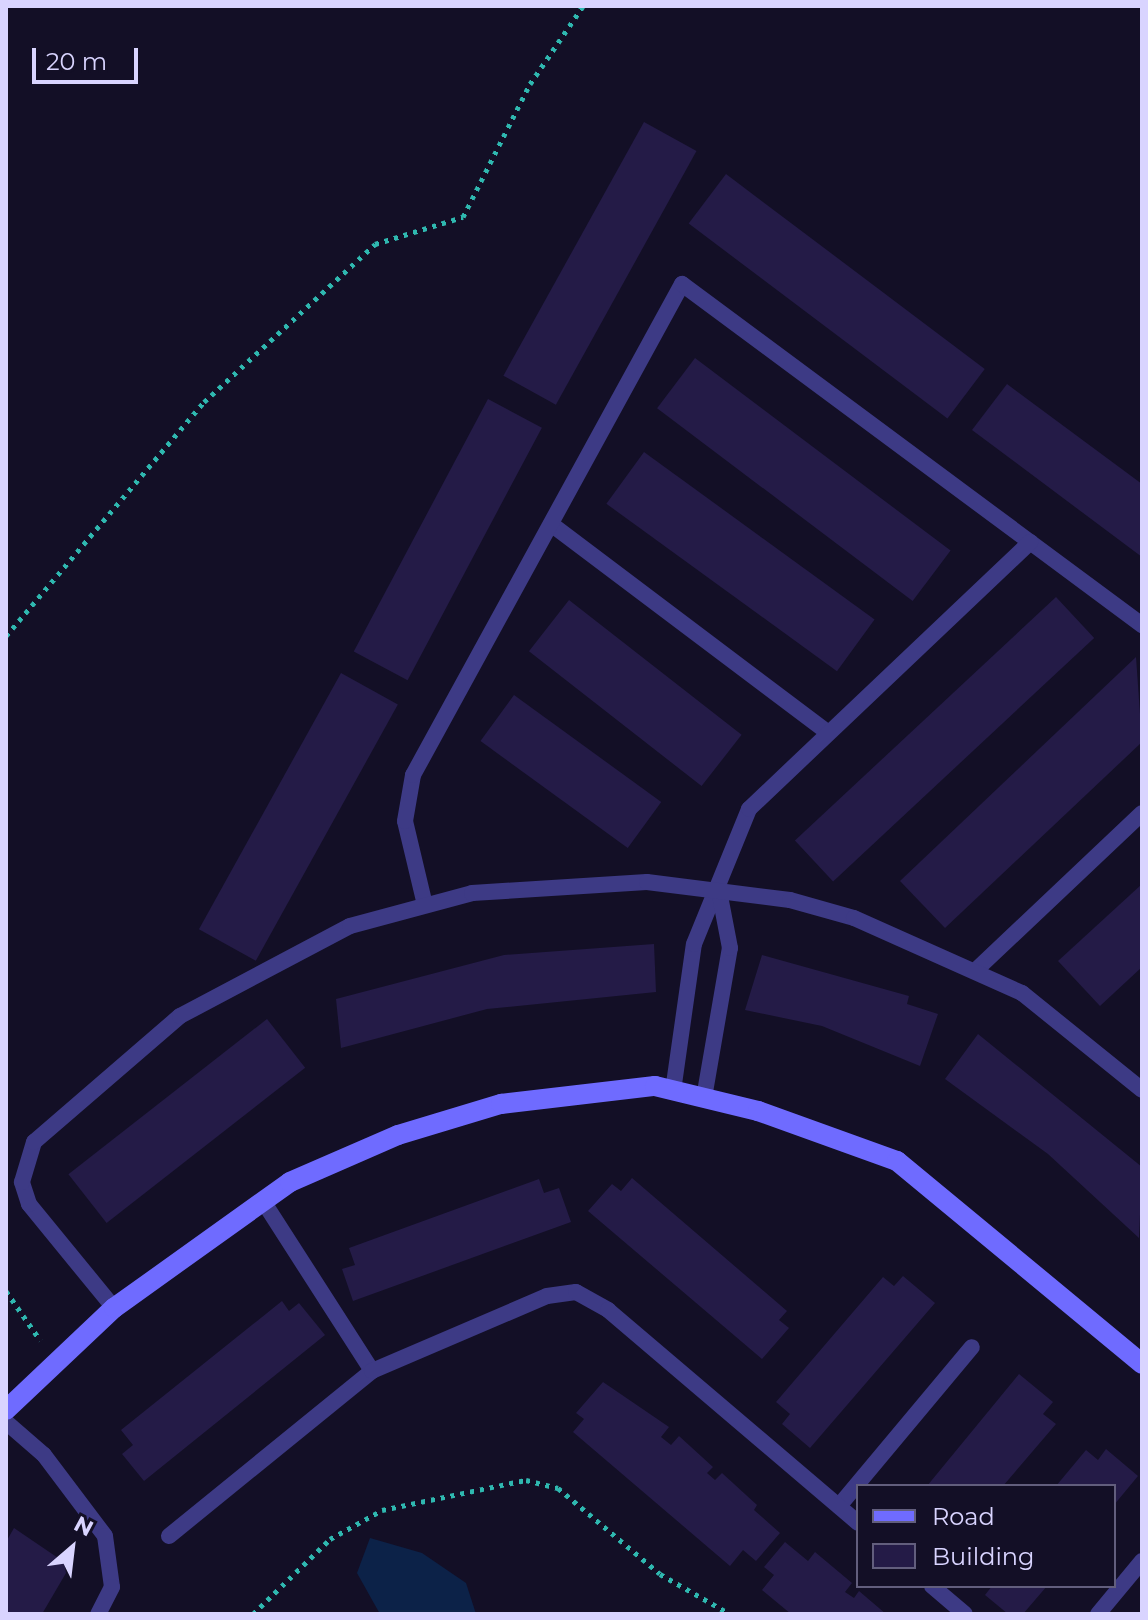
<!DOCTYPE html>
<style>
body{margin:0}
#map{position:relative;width:1148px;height:1620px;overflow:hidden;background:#130f26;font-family:Montserrat,sans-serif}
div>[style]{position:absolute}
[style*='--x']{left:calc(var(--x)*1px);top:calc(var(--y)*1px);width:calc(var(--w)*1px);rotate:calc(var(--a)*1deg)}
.water>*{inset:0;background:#0c2248}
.building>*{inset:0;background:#241b47;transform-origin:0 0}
.path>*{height:5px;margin-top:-2.5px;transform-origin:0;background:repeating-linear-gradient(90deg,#2fb8b0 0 4px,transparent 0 10px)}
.lane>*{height:16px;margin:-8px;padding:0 8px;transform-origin:8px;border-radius:8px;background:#3d3a85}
.secondary>*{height:20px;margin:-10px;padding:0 10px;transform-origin:10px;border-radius:10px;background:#6f6bff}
span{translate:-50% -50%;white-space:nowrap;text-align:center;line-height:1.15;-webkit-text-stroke:6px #130f26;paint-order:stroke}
.frame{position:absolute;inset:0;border:8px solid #d9d4ff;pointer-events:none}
.legend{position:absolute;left:856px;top:1484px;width:260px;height:104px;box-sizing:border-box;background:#130f26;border:2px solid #625e7d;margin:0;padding:10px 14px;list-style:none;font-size:24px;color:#d9d4ff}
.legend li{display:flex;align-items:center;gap:16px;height:40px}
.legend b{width:40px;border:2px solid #625e7d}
.north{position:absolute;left:32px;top:1508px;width:80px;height:80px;-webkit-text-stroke:6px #130f26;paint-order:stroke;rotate:28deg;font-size:22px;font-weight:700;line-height:32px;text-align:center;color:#d9d4ff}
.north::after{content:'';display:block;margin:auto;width:28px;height:36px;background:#d9d4ff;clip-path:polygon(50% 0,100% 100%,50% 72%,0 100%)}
.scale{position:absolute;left:32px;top:48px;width:106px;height:36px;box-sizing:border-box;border:4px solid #d9d4ff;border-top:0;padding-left:10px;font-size:24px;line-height:28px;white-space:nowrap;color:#d9d4ff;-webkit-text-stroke:6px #130f26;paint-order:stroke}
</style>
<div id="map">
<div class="water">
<div style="clip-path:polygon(370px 1538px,422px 1553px,466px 1583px,476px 1614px,380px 1614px,357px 1573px)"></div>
</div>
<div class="building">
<div style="left:644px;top:122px;width:60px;height:290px;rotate:29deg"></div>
<div style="left:726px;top:174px;width:324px;height:62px;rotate:37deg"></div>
<div style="left:695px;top:358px;width:320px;height:63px;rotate:37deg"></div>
<div style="clip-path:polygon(1007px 384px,1142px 484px,1142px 557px,972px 430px)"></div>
<div style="left:488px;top:399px;width:61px;height:286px;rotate:28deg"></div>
<div style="left:644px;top:452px;width:285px;height:64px;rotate:36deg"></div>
<div style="left:1056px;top:597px;width:56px;height:357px;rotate:47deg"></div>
<div style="left:569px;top:600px;width:219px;height:65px;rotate:38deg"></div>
<div style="clip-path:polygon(1136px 657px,1142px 742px,945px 928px,900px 881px)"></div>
<div style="left:341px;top:673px;width:65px;height:293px;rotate:29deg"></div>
<div style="left:514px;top:695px;width:182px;height:57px;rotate:36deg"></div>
<div style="clip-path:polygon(1142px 884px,1142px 967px,1100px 1006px,1058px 961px)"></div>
<div style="clip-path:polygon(654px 944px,656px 992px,487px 1009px,341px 1048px,336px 999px,504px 955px)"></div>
<div style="clip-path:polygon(762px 955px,909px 996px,907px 1004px,938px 1014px,920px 1066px,822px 1026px,745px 1010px)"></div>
<div style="left:267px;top:1019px;width:62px;height:252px;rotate:52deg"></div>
<div style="clip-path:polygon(978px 1034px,1142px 1167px,1139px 1238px,1048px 1154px,945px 1079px)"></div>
<div style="clip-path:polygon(632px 1178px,787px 1311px,779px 1320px,789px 1328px,762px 1359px,588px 1211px,612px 1184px,621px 1191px)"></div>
<div style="clip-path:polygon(539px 1179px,544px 1193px,559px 1188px,571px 1222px,353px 1301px,342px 1269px,355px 1265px,349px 1248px)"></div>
<div style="clip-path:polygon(903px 1276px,935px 1303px,810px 1448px,782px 1424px,790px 1414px,776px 1402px,883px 1277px,894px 1286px)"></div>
<div style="clip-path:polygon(282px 1301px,289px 1311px,299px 1303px,325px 1335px,144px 1481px,122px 1454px,133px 1445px,121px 1430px)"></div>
<div style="clip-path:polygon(1019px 1374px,1053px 1402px,1043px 1414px,1056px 1424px,1003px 1486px,927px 1486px)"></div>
<div style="clip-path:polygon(603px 1382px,669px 1427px,661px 1437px,671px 1445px,679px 1436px,713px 1467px,707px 1473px,715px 1480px,722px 1473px,757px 1505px,754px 1510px,780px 1533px,756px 1561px,743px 1550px,730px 1566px,573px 1432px,584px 1419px,576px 1413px)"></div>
<div style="clip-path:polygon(1106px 1449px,1138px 1476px,1114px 1505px,1114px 1486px,1056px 1486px,1086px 1450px,1098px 1460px)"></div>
<div style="clip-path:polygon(14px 1528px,64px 1562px,66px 1573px,42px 1614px,6px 1614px,6px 1542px)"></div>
<div style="clip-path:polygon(785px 1542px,808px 1561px,815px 1552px,852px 1583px,845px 1592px,854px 1598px,859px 1591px,886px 1614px,791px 1614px,762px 1590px,774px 1575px,764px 1567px)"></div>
<div style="clip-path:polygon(992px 1586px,1047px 1586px,1023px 1614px,1008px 1614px,985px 1595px)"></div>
</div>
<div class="path">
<div style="--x:6;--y:636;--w:307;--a:-49.8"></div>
<div style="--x:204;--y:402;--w:233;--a:-42.7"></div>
<div style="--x:375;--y:244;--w:92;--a:-17.1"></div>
<div style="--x:463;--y:217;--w:149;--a:-63.3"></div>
<div style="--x:530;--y:84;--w:94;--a:-55.8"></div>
<div style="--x:6;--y:1291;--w:60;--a:55.2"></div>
<div style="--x:253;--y:1614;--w:107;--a:-44.2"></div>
<div style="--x:330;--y:1539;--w:60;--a:-29.1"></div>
<div style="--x:382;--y:1510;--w:147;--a:-11.8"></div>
<div style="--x:526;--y:1480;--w:33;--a:14"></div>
<div style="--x:558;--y:1488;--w:133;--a:40.1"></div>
<div style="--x:660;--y:1574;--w:81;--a:29.7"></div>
</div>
<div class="lane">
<div style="--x:551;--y:524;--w:346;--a:37"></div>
<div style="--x:425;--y:905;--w:86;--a:-103.4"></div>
<div style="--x:405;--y:821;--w:47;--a:-80.1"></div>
<div style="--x:413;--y:775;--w:560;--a:-61.28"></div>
<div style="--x:682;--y:284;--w:573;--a:36.55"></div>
<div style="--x:976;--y:970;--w:228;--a:-43.4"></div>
<div style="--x:673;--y:1091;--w:148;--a:-81.9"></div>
<div style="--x:694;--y:944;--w:146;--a:-67.8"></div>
<div style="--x:749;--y:809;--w:388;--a:-43.5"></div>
<div style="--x:704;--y:1098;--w:152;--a:-80.2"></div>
<div style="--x:730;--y:948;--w:58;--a:-100.9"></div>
<div style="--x:263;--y:1201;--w:202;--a:57.3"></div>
<div style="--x:114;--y:1308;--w:134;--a:-129.3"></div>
<div style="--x:29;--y:1204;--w:23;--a:-108"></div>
<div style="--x:22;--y:1182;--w:42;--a:-73.3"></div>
<div style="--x:34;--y:1142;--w:193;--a:-40.8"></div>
<div style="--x:180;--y:1016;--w:192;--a:-27.9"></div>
<div style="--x:350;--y:926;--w:126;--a:-15.1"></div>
<div style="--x:472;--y:893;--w:175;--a:-3.6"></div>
<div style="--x:647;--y:882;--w:144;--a:7.2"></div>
<div style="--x:790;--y:900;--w:66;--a:15.7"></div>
<div style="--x:854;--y:918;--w:184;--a:24.1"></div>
<div style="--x:1022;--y:993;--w:154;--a:38.9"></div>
<div style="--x:6;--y:1422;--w:50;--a:41"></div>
<div style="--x:44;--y:1455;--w:101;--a:53"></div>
<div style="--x:105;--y:1536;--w:51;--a:82.2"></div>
<div style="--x:112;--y:1587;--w:30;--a:117"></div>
<div style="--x:839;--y:1506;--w:207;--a:-50.1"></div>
<div style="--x:169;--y:1536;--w:262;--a:-39.1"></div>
<div style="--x:372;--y:1371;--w:190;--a:-23.2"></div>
<div style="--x:547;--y:1296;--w:29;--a:-8"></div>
<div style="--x:576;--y:1292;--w:37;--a:29"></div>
<div style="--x:608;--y:1310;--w:328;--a:40.4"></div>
<div style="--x:932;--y:1586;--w:43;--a:40.3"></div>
<div style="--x:1098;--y:1614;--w:69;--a:-50.3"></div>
</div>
<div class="secondary">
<div style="--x:6;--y:1410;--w:149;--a:-43.4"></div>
<div style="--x:114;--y:1308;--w:216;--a:-35.6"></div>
<div style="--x:290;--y:1182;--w:118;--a:-23.5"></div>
<div style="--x:398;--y:1135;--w:108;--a:-16.8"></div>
<div style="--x:501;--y:1104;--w:155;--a:-6.7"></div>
<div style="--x:655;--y:1086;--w:106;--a:13.6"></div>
<div style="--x:758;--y:1111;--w:148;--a:19.8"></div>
<div style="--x:897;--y:1161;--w:318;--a:39.6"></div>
</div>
<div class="frame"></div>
<ul class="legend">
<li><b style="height:10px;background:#6f6bff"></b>Road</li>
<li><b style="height:22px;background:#241b47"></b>Building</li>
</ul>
<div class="north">N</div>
<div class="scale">20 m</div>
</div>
